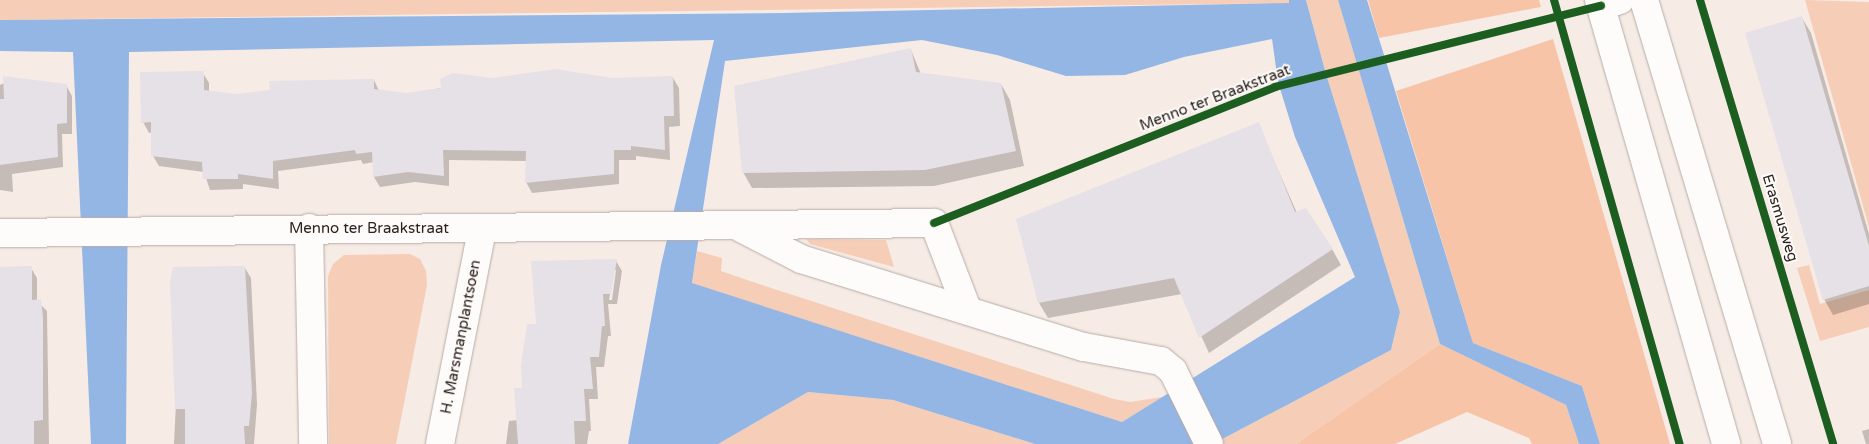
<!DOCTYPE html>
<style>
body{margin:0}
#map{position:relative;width:1869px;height:444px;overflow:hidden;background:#f7ebe5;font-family:"Varela Round",sans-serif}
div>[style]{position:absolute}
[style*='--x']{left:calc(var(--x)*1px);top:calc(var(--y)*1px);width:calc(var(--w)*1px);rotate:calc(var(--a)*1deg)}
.green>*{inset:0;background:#f6cdb7}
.forest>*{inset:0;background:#f7c4a8}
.water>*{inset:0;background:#94b6e4}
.shadow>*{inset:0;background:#0003}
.building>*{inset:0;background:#e6e0e7}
.roads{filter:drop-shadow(0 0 1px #b6aca7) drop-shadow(0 0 1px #b6aca7)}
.minor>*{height:28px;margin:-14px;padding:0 14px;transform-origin:14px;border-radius:14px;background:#fefcfb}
.secondary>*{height:28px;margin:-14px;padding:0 14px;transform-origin:14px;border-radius:14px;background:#fefcfb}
.cycleway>*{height:8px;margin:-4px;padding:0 4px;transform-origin:4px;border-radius:4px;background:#1b5e20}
span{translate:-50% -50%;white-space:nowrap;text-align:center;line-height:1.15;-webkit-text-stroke:4px #fefaf8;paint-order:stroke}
.street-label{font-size:15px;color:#2a231f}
</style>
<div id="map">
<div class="green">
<div style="clip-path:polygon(0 0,1289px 0,1290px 3px,0 20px)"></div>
<div style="clip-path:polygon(1306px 0,1338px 0,1440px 344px,1296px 444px,1213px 444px,1391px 350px,1400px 312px,1326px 74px)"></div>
<div style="clip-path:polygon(1805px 0,1869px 2px,1869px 227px)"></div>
<div style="clip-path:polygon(806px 239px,886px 240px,894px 267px,810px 244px)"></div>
<div style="clip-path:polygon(697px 251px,722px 258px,721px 271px,750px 281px,1114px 399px,1130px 402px,1162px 397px,1122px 422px,692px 284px)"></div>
<div style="clip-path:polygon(410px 254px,420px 259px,426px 271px,427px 285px,396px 444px,329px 444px,328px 276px,333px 264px,344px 255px)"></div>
<div style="clip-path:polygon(1809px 265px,1820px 304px,1869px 290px,1869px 327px,1820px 341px,1797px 268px)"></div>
<div style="clip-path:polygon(808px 392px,893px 400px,1035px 444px,718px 444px)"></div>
</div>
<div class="forest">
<div style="clip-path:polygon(1368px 0,1539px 0,1541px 7px,1379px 38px)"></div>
<div style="clip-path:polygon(1553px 39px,1670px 444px,1600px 444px,1582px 386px,1473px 343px,1396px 91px)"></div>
<div style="clip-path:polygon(1440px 344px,1566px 405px,1579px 444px,1532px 444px,1529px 438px,1467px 412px,1395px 444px,1296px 444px)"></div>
</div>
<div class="water">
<div style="clip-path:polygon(evenodd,1289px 0,1306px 0,1326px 74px,1400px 312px,1391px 350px,1213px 444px,1035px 444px,893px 400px,808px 392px,718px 444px,628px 444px,661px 265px,714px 40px,129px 52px,126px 444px,91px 444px,73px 52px,0 51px,0 20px,782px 13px,1289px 3px,1289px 0,1272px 39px,1278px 82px,1295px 137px,1355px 277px,1122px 422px,692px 283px,725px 61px,922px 40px,997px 55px,1066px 76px,1125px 75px,1184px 57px,1272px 39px)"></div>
<div style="clip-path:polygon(1338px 0,1367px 0,1473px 343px,1582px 386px,1600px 444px,1579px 444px,1566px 405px,1440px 344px)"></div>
</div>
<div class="shadow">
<div style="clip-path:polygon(1802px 18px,1811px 33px,1869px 234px,1869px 304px,1833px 315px,1824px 299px)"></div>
<div style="clip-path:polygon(911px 50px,921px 74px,1001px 84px,1010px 100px,1024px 166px,934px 186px,752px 188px,743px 172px)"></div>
<div style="clip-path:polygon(203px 73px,209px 83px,209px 92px,237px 96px,374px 80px,379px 91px,407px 94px,492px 79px,673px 78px,679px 88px,680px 126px,669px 127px,670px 160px,636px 156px,636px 160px,619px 160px,619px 184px,532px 193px,526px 182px,527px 161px,449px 160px,449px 186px,415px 182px,380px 187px,374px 177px,374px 162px,363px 164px,361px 160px,278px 171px,279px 189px,243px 184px,243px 189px,210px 190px,204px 172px,159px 166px,153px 156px,153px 132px,149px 133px,143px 122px)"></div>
<div style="clip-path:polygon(13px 79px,66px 85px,72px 96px,72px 134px,62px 134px,63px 167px,12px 174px,13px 192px,0 190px,0 85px)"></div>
<div style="clip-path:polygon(1258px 124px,1297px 213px,1332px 249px,1341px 265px,1209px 353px,1182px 294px,1048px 318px,1039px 303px)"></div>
<div style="clip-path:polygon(evenodd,616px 261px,622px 271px,617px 304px,608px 304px,611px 336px,608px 336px,604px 367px,596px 367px,598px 399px,589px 399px,591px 431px,589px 431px,587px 444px,506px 444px,509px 421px,518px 420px,537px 325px,616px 261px,614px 270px,616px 270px,612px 300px,609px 300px,614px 270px)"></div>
<div style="clip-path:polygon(0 268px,31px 268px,37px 278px,37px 301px,47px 311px,49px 444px,0 444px)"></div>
<div style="clip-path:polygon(245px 268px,251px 278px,257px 404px,254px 444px,174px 444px,176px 402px)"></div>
<div style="clip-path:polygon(1869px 429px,1869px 444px,1866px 444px,1862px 431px)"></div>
</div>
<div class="building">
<div style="clip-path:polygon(1802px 16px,1869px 246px,1869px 286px,1823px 300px,1745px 33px)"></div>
<div style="clip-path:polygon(911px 48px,916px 72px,1001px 83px,1016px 151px,925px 170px,742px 173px,734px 86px)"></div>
<div style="clip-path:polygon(556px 69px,612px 78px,673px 76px,674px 116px,664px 116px,665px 150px,631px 146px,631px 150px,614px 150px,614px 174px,525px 183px,526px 151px,443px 150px,444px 176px,408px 172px,373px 177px,372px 152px,356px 154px,355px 150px,273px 161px,273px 179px,238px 174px,238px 179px,203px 179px,202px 162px,151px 156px,151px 122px,141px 123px,140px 72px,204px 71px,204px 90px,237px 94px,270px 90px,269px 81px,374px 79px,374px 89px,407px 93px,441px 88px,440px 79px,453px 73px,492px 78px)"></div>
<div style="clip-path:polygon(3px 76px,67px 84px,67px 123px,57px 124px,58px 157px,0 165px,0 99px,4px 99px)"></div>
<div style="clip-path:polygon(1259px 122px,1295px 212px,1306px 208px,1333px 249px,1199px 338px,1174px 278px,1038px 303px,1016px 219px)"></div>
<div style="clip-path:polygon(617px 259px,611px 294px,603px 294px,605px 326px,602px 326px,599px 357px,590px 357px,593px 389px,584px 389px,586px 421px,574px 421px,575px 444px,518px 444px,514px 388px,522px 388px,521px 365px,527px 324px,536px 324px,531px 261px)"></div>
<div style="clip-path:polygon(32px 266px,32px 300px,41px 299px,43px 318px,43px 420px,34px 421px,34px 444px,0 444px,0 267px)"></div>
<div style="clip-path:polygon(245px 266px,252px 393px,249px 426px,244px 426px,245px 444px,185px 444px,185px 409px,175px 409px,170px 282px,173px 267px)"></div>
</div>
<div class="roads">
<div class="minor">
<div style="--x:1601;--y:6;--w:20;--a:-18"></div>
<div style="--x:309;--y:228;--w:216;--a:88.9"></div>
<div style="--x:741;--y:228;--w:68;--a:27.3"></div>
<div style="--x:801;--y:259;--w:296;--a:17.3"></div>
<div style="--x:1084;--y:347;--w:78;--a:10.3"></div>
<div style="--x:1161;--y:361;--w:16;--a:40"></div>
<div style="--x:1173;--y:371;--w:81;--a:63.7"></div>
<div style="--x:0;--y:233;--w:934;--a:-0.61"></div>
<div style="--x:934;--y:223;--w:92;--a:69"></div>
<div style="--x:440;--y:444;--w:219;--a:-78.9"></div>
</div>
<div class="secondary">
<div style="--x:1599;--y:0;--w:462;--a:74"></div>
<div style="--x:1644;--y:0;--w:463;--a:73.3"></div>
</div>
</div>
<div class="cycleway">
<div style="--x:1554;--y:0;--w:462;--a:74.2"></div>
<div style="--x:1700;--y:0;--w:463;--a:73.3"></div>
<div style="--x:934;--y:223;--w:367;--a:-21.7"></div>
<div style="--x:1275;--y:87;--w:336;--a:-14"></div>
</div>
<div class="street-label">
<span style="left:1215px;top:98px;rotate:-21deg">Menno ter Braakstraat</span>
<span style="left:1780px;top:218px;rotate:73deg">Erasmusweg</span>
<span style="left:369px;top:229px">Menno ter Braakstraat</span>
<span style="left:461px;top:337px;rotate:-79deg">H. Marsmanplantsoen</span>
</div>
</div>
